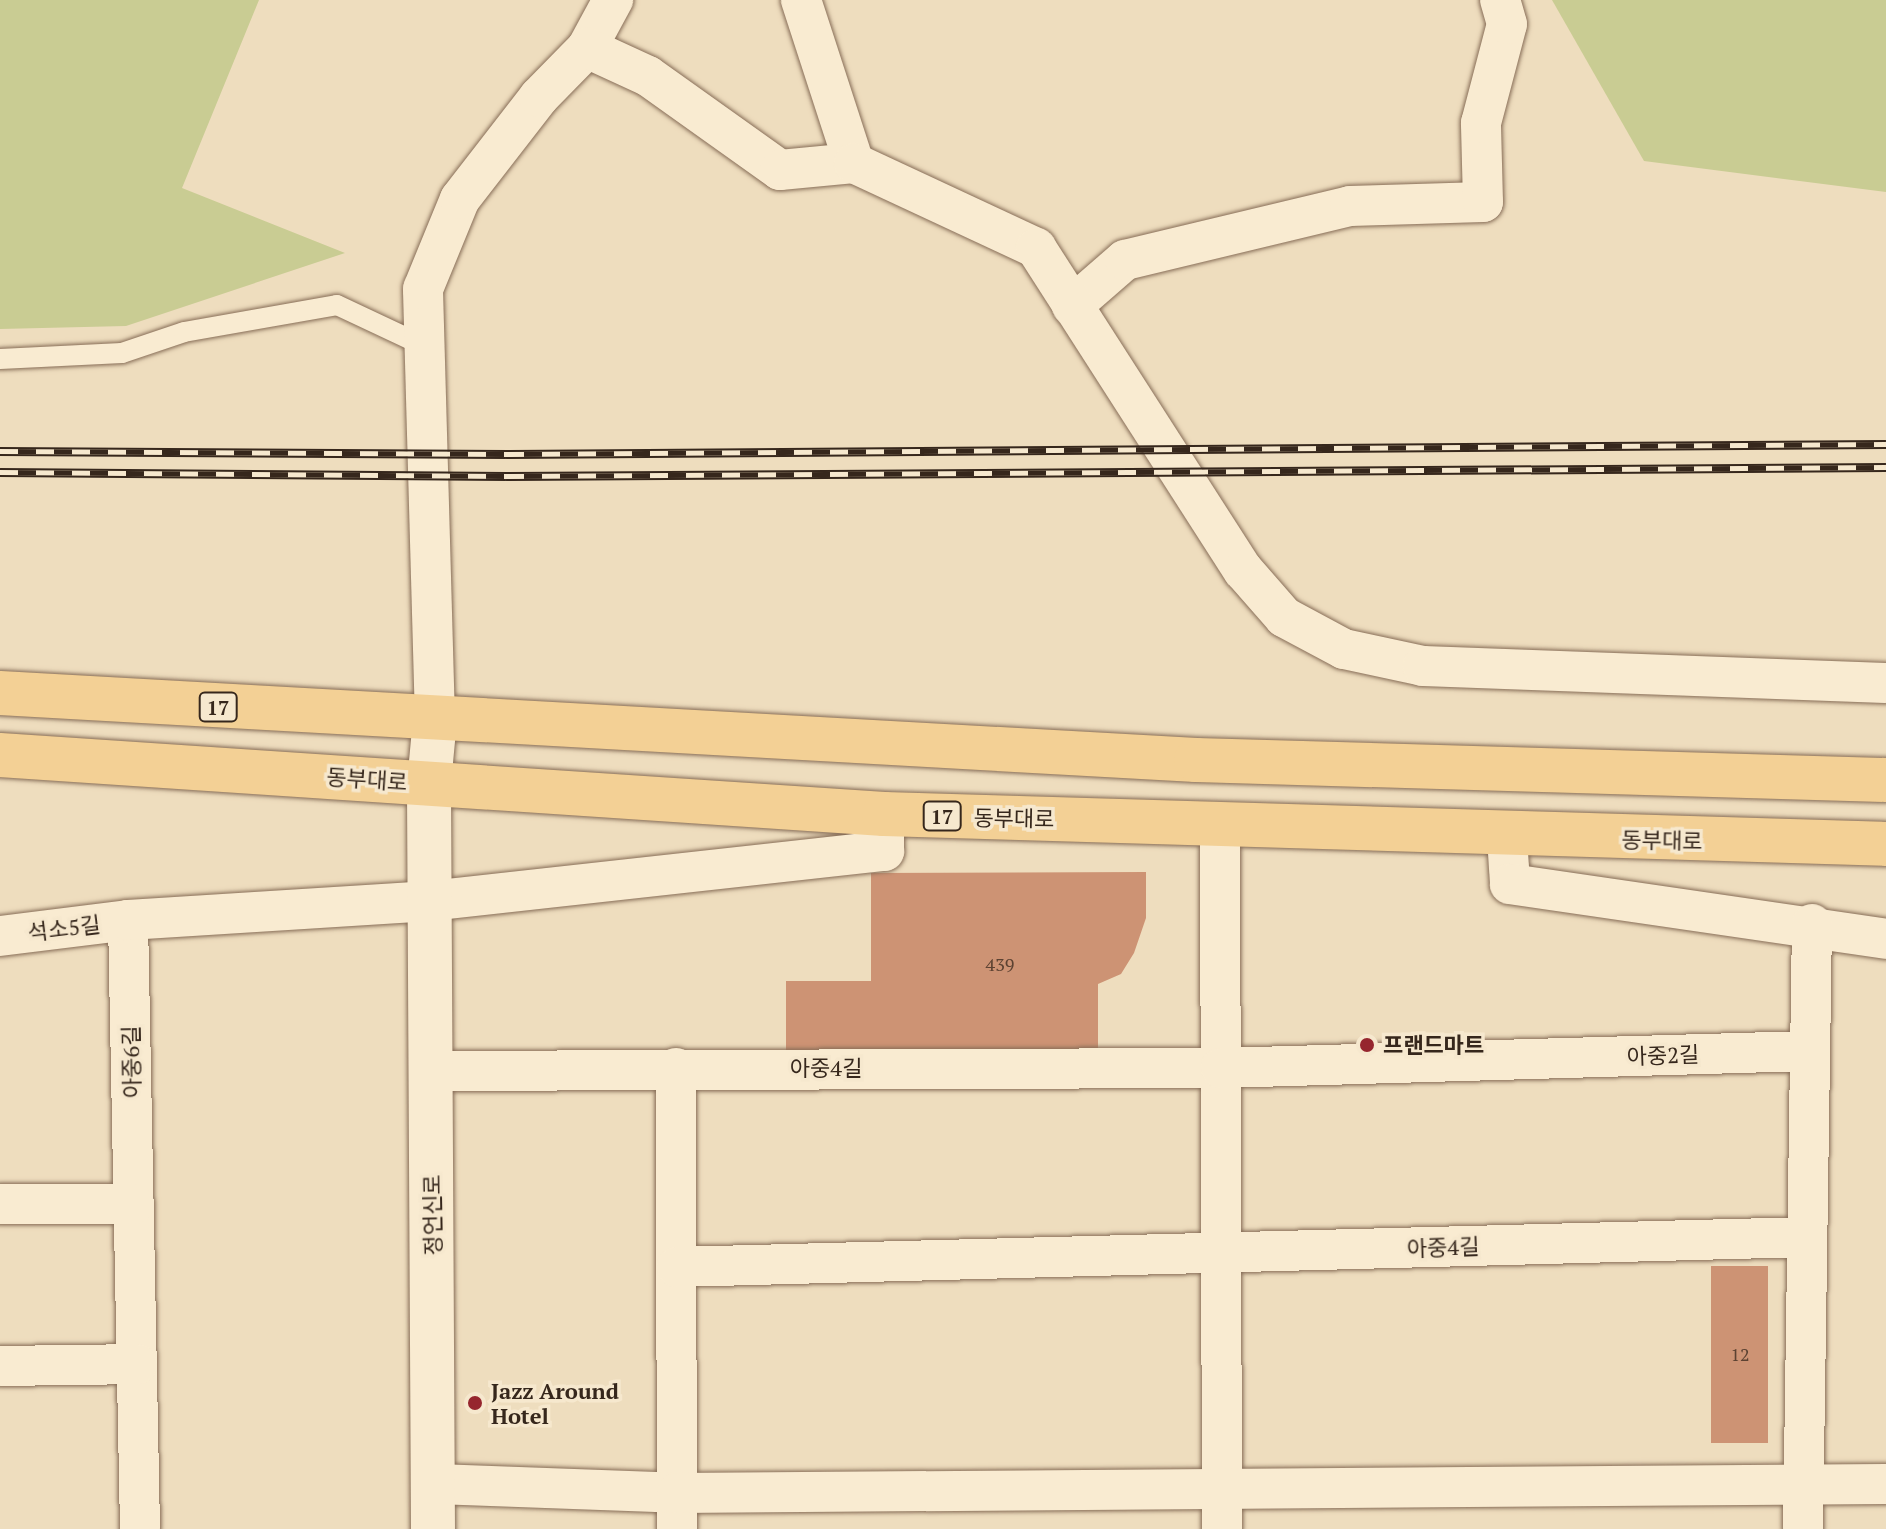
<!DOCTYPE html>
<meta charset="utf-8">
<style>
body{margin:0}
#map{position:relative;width:1886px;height:1529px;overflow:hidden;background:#eeddbe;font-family:"PT Serif","Noto Sans KR",serif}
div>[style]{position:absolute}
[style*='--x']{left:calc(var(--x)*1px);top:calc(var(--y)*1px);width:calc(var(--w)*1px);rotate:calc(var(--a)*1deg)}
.green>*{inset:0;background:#c9cc93}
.building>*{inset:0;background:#cd9374;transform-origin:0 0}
.roads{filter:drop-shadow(0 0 2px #876d57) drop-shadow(0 0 2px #876d57)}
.lane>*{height:20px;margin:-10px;padding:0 10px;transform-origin:10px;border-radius:10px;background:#f9ebd1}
.street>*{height:40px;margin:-20px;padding:0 20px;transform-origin:20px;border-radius:20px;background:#f9ebd1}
.secondary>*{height:44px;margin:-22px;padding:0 22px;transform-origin:22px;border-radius:22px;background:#f9ebd1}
.primary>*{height:44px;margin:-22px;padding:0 22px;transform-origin:22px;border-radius:22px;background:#f3d095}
.rail>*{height:9px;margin-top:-4.5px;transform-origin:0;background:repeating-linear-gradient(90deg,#f6e8ce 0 18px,#36271c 0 36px);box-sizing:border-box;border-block:2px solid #36271c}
.dots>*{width:22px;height:22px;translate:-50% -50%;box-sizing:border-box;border:4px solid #f6e8ce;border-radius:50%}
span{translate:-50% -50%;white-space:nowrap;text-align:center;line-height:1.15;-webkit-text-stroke:7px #f6e8ce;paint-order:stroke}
.number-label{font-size:18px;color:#5c4232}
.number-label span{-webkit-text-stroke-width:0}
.shield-label span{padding:2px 6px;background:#f6e8ce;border:2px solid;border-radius:6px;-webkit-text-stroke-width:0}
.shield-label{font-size:20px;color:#36271c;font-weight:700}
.street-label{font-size:22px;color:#36271c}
.poi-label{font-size:22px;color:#36271c;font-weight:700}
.left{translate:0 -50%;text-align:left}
</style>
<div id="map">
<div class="green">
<div style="clip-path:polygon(0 0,259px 0,182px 188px,345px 253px,126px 326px,0 329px)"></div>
<div style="clip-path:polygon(1552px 0,1886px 0,1886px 192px,1644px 161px)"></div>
</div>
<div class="building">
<div style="clip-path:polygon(1146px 872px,1146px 918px,1134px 953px,1121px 974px,1098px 984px,1098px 1050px,786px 1051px,786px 981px,871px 981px,871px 873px)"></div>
<div style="left:1711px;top:1266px;width:57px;height:177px"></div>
</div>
<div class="roads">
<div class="lane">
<div style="--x:0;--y:359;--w:122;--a:-2.8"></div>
<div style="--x:122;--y:353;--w:65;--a:-18.7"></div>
<div style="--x:184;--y:332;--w:155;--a:-10"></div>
<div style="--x:337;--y:305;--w:94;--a:25.2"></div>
</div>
<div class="street">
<div style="--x:801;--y:0;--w:171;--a:72"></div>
<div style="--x:587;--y:48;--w:55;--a:-61.6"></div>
<div style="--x:1072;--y:306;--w:70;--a:-41"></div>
<div style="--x:1125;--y:260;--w:231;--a:-13.5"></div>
<div style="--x:1350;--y:206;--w:133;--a:-1.7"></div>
<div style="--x:1483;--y:202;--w:79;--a:-91.5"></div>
<div style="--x:1481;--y:123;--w:102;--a:-75.3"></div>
<div style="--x:1507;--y:24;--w:25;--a:-106"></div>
<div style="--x:435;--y:720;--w:431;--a:-91.6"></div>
<div style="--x:423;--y:289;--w:97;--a:-67.7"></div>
<div style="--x:460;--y:199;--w:129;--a:-52.2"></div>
<div style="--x:539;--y:97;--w:69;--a:-45.6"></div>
<div style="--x:587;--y:48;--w:67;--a:24.7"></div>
<div style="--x:648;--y:76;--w:162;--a:35.5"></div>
<div style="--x:780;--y:170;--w:74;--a:-5.4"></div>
<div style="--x:854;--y:163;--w:201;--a:25"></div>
<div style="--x:1036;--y:248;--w:383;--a:57.3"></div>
<div style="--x:1243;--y:570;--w:62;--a:48.9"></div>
<div style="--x:1284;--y:617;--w:68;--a:28.1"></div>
<div style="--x:1344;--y:649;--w:81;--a:12.1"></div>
<div style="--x:1423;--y:666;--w:463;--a:2.1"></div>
<div style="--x:1220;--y:823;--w:706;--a:89.84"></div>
<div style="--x:1507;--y:837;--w:47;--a:86.3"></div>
<div style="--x:1510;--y:884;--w:380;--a:8.3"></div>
<div style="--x:128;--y:920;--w:609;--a:88.87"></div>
<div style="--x:0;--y:936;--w:129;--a:-7.1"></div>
<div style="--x:128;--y:920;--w:303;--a:-3.6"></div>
<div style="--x:430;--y:901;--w:457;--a:-6.3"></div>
<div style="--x:884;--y:851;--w:37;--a:-90"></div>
<div style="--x:676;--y:1068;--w:461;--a:89.9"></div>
<div style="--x:430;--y:1071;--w:791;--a:-0.22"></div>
<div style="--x:1221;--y:1068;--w:588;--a:-1.66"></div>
<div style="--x:0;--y:1204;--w:134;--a:0"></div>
<div style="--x:677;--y:1267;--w:1130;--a:-1.52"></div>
<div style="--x:0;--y:1366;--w:137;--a:-0.8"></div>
<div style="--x:436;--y:1484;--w:241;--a:2.1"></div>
<div style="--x:677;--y:1493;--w:1209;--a:-0.43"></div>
<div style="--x:1803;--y:1529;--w:605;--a:-89.15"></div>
</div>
<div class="secondary">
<div style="--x:433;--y:1529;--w:746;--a:-90.31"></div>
<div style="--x:429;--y:783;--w:63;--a:-84.6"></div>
</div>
<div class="primary">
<div style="--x:0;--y:693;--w:1198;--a:3.21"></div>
<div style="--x:1196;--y:760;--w:690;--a:1.66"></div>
<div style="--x:0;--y:755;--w:886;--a:3.82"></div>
<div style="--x:884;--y:814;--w:1002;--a:1.71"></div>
</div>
</div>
<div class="rail">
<div style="--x:0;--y:451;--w:506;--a:0.34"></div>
<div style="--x:506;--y:454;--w:1380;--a:-0.42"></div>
<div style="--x:0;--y:472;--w:506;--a:0.45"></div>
<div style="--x:506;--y:476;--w:1380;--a:-0.37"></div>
</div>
<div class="dots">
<div style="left:1367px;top:1045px;background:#96262e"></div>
<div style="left:475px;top:1403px;background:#96262e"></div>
</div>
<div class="number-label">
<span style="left:1000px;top:964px">439</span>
<span style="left:1740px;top:1354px">12</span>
</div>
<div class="shield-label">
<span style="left:218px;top:707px">17</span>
<span style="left:942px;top:816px">17</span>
</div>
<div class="street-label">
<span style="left:367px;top:779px;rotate:4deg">동부대로</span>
<span style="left:1014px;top:818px;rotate:1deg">동부대로</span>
<span style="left:1662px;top:840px;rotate:1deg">동부대로</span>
<span style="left:64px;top:928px;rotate:-7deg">석소5길</span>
<span style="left:1663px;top:1055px;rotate:-2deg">아중2길</span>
<span style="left:131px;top:1062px;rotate:-91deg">아중6길</span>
<span style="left:826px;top:1068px">아중4길</span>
<span style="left:432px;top:1215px;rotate:-91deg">정언신로</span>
<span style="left:1443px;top:1247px;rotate:-2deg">아중4길</span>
</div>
<div class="poi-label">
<span class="left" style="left:1383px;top:1045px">프랜드마트</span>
<span class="left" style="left:491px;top:1403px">Jazz Around<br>Hotel</span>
</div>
</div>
